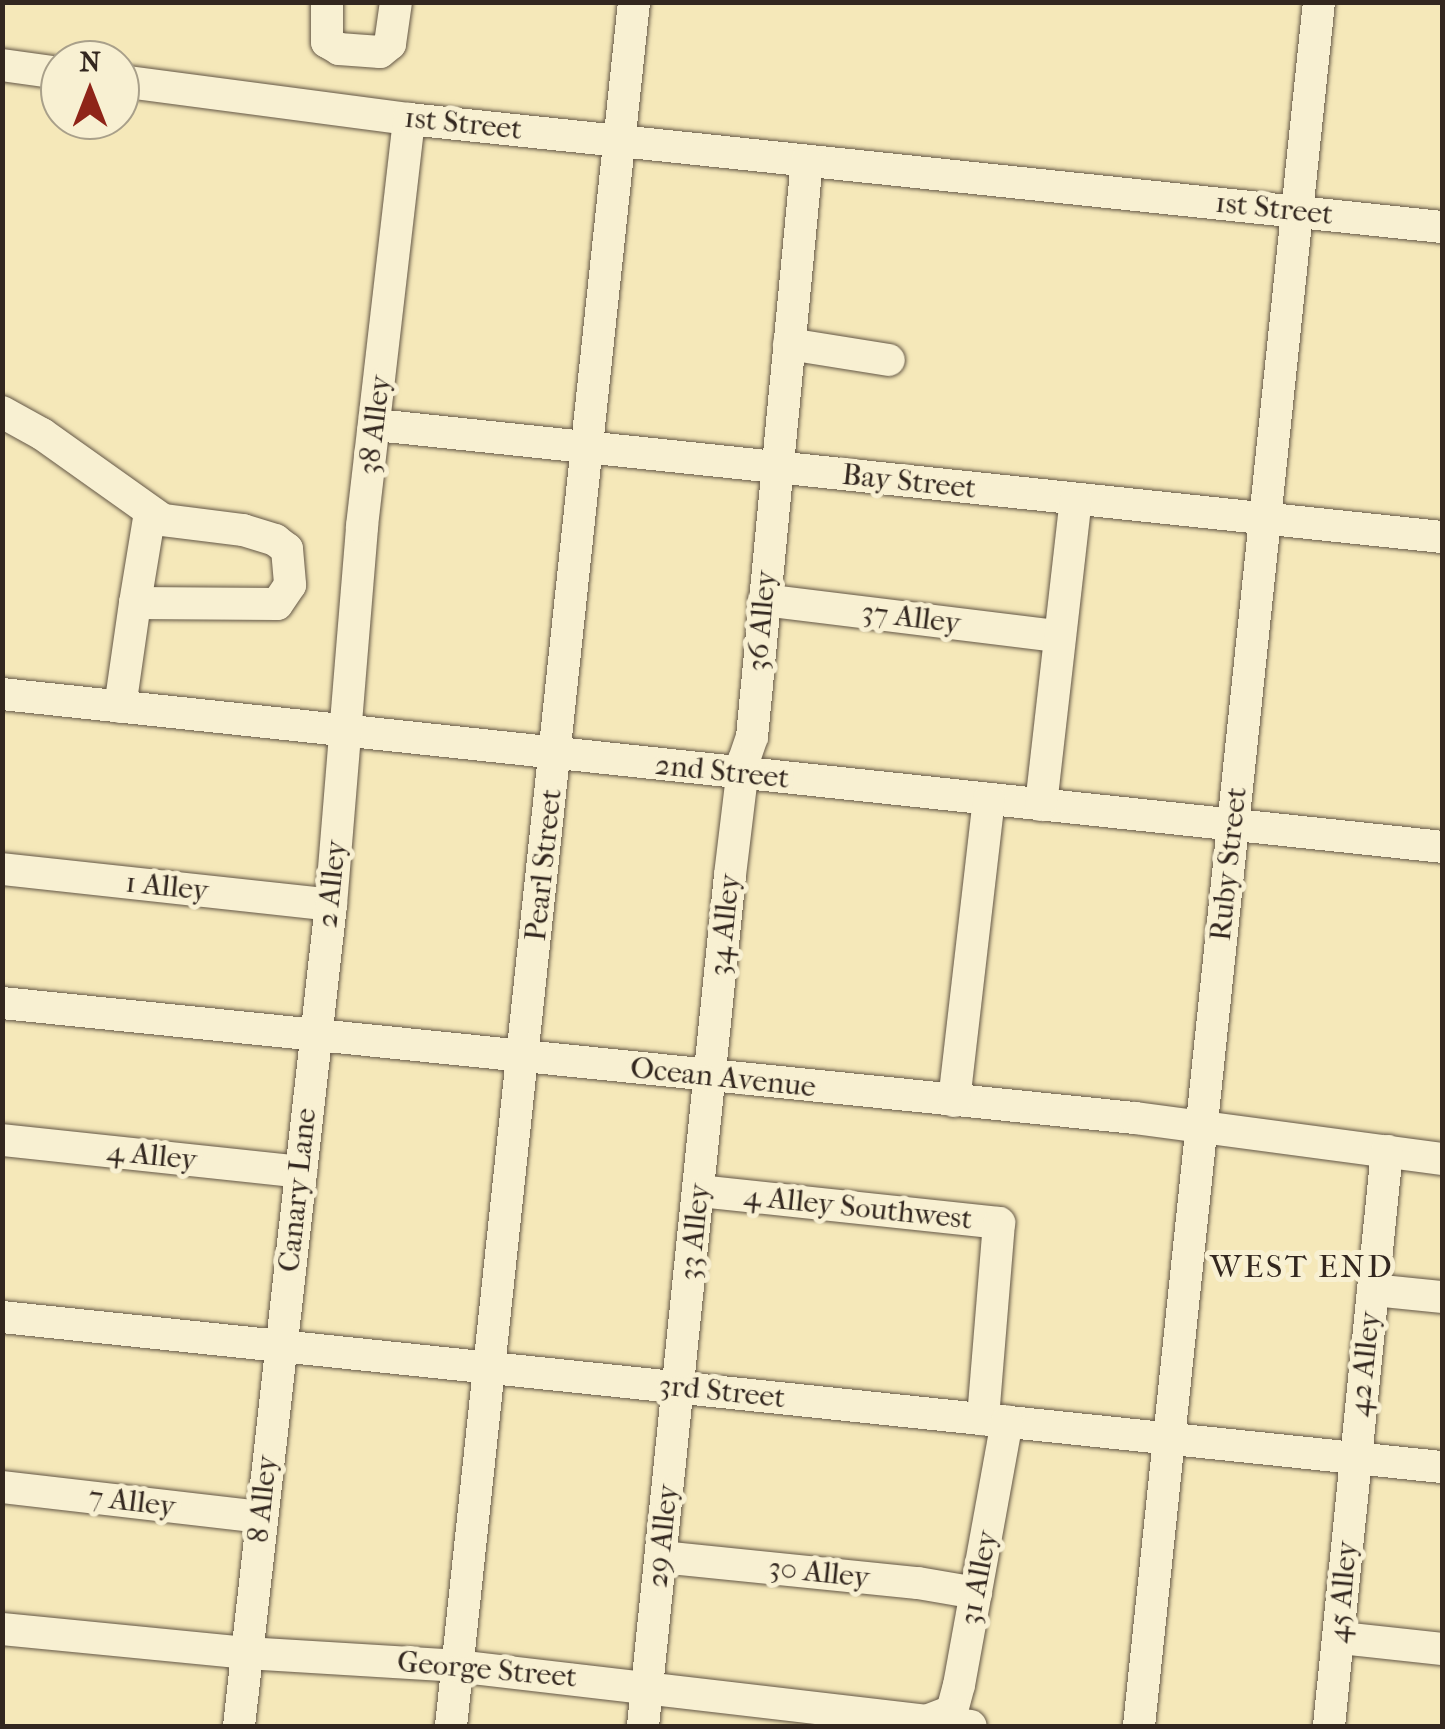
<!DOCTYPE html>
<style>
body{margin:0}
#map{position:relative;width:1445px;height:1729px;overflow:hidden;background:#f5e8b9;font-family:"IM FELL French Canon",serif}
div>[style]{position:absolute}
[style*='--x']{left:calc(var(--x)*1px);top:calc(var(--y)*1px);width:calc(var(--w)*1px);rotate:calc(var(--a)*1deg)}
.roads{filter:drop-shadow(0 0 2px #645746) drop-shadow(0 0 2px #645746)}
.minor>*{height:32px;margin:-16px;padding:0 16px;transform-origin:16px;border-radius:16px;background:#f8f0d2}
span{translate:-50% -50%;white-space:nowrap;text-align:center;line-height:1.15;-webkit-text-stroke:10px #f8f0d2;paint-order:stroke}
.street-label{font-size:30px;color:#33271f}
.neighbourhood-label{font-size:32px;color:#33271f;letter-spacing:2.5px}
.frame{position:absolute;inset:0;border:5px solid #33271f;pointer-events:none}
.north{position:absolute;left:40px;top:40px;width:100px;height:100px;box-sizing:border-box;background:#f8f0d2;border:2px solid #a9a08a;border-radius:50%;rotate:0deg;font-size:28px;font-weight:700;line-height:40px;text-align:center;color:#33271f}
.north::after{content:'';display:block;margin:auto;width:35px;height:45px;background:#8f2418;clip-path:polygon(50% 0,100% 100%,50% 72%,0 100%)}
</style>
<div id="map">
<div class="roads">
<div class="minor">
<div style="--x:327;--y:2;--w:40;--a:90"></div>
<div style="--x:327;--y:42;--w:14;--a:30"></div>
<div style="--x:339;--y:49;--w:41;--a:4.2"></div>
<div style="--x:380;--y:52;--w:13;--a:-39"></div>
<div style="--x:390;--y:44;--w:42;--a:-81.9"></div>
<div style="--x:2;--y:65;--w:59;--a:7.9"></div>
<div style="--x:120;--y:81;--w:291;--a:7.5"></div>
<div style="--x:409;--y:119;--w:1039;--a:5.97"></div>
<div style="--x:789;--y:344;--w:101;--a:9.1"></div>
<div style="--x:2;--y:412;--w:46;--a:28.8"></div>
<div style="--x:42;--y:434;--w:148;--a:35.4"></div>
<div style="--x:163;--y:520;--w:81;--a:7.1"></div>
<div style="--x:243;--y:530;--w:34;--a:17"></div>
<div style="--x:275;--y:540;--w:15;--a:37"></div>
<div style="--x:287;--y:549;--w:36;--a:85"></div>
<div style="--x:290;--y:585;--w:23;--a:124"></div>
<div style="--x:277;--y:604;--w:142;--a:-179.6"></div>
<div style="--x:135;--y:603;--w:105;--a:98.2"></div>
<div style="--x:376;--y:425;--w:1072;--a:6"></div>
<div style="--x:764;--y:600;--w:296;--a:7"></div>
<div style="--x:135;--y:603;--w:92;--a:-80.6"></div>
<div style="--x:2;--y:694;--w:1448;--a:6.06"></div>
<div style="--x:1041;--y:805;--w:308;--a:-83.5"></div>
<div style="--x:2;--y:869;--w:331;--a:6.2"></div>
<div style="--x:2;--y:1003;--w:1139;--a:5.8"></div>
<div style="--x:1135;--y:1118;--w:310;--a:7.6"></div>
<div style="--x:954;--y:1101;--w:304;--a:-83.4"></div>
<div style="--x:2;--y:1140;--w:301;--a:6.1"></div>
<div style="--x:700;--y:1191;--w:301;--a:6.1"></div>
<div style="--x:999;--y:1223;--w:197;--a:94.7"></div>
<div style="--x:1373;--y:1290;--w:69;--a:5.8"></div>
<div style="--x:2;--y:1317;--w:1448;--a:5.95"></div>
<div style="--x:2;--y:1487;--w:261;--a:6.6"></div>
<div style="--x:661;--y:1557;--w:258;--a:5.8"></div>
<div style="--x:918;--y:1583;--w:59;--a:9.8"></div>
<div style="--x:2;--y:1629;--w:245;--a:5.6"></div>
<div style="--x:246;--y:1653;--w:210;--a:3.5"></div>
<div style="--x:456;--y:1666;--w:518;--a:6.65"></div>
<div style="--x:1341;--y:1638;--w:102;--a:6.2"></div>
<div style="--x:929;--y:1720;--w:25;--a:-21"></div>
<div style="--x:952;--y:1711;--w:27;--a:-75"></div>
<div style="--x:959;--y:1685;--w:268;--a:-79.7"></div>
<div style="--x:239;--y:1726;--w:826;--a:-83.61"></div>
<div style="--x:331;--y:905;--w:380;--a:-85.3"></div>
<div style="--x:362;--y:526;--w:410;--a:-83.4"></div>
<div style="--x:451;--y:1726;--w:1734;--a:-83.94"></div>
<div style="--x:643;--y:1726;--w:855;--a:-84.16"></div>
<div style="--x:730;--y:875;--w:116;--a:-83.1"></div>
<div style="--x:744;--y:760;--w:24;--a:-71"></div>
<div style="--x:752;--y:737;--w:579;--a:-84.55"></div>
<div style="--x:1139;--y:1726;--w:1733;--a:-84.04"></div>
<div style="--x:1329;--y:1726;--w:578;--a:-84.24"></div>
</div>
</div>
<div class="street-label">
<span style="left:463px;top:124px;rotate:6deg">1st Street</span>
<span style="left:1274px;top:209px;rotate:6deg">1st Street</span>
<span style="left:375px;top:425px;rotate:-83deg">38 Alley</span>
<span style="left:909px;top:482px;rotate:6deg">Bay Street</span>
<span style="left:911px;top:618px;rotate:7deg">37 Alley</span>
<span style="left:762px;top:621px;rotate:-85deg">36 Alley</span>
<span style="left:722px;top:772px;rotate:6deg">2nd Street</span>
<span style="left:1229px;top:864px;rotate:-84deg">Ruby Street</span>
<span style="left:544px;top:865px;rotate:-84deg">Pearl Street</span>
<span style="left:332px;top:884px;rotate:-84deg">2 Alley</span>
<span style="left:167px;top:887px;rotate:6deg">1 Alley</span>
<span style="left:725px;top:925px;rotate:-84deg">34 Alley</span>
<span style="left:723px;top:1078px;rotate:6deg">Ocean Avenue</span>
<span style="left:152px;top:1156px;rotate:6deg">4 Alley</span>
<span style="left:298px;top:1190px;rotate:-84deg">Canary Lane</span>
<span style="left:858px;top:1208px;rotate:6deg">4 Alley Southwest</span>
<span style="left:695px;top:1232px;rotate:-84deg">33 Alley</span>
<span style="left:1365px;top:1364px;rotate:-84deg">42 Alley</span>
<span style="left:722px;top:1392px;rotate:6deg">3rd Street</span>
<span style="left:263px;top:1499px;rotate:-84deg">8 Alley</span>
<span style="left:132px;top:1502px;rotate:7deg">7 Alley</span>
<span style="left:663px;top:1536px;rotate:-84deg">29 Alley</span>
<span style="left:819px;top:1573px;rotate:6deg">30 Alley</span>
<span style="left:979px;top:1578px;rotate:-79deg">31 Alley</span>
<span style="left:1343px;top:1592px;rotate:-85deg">45 Alley</span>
<span style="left:487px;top:1670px;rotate:5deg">George Street</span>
</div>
<div class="neighbourhood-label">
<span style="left:1302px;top:1267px">WEST END</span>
</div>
<div class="frame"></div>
<div class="north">N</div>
</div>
